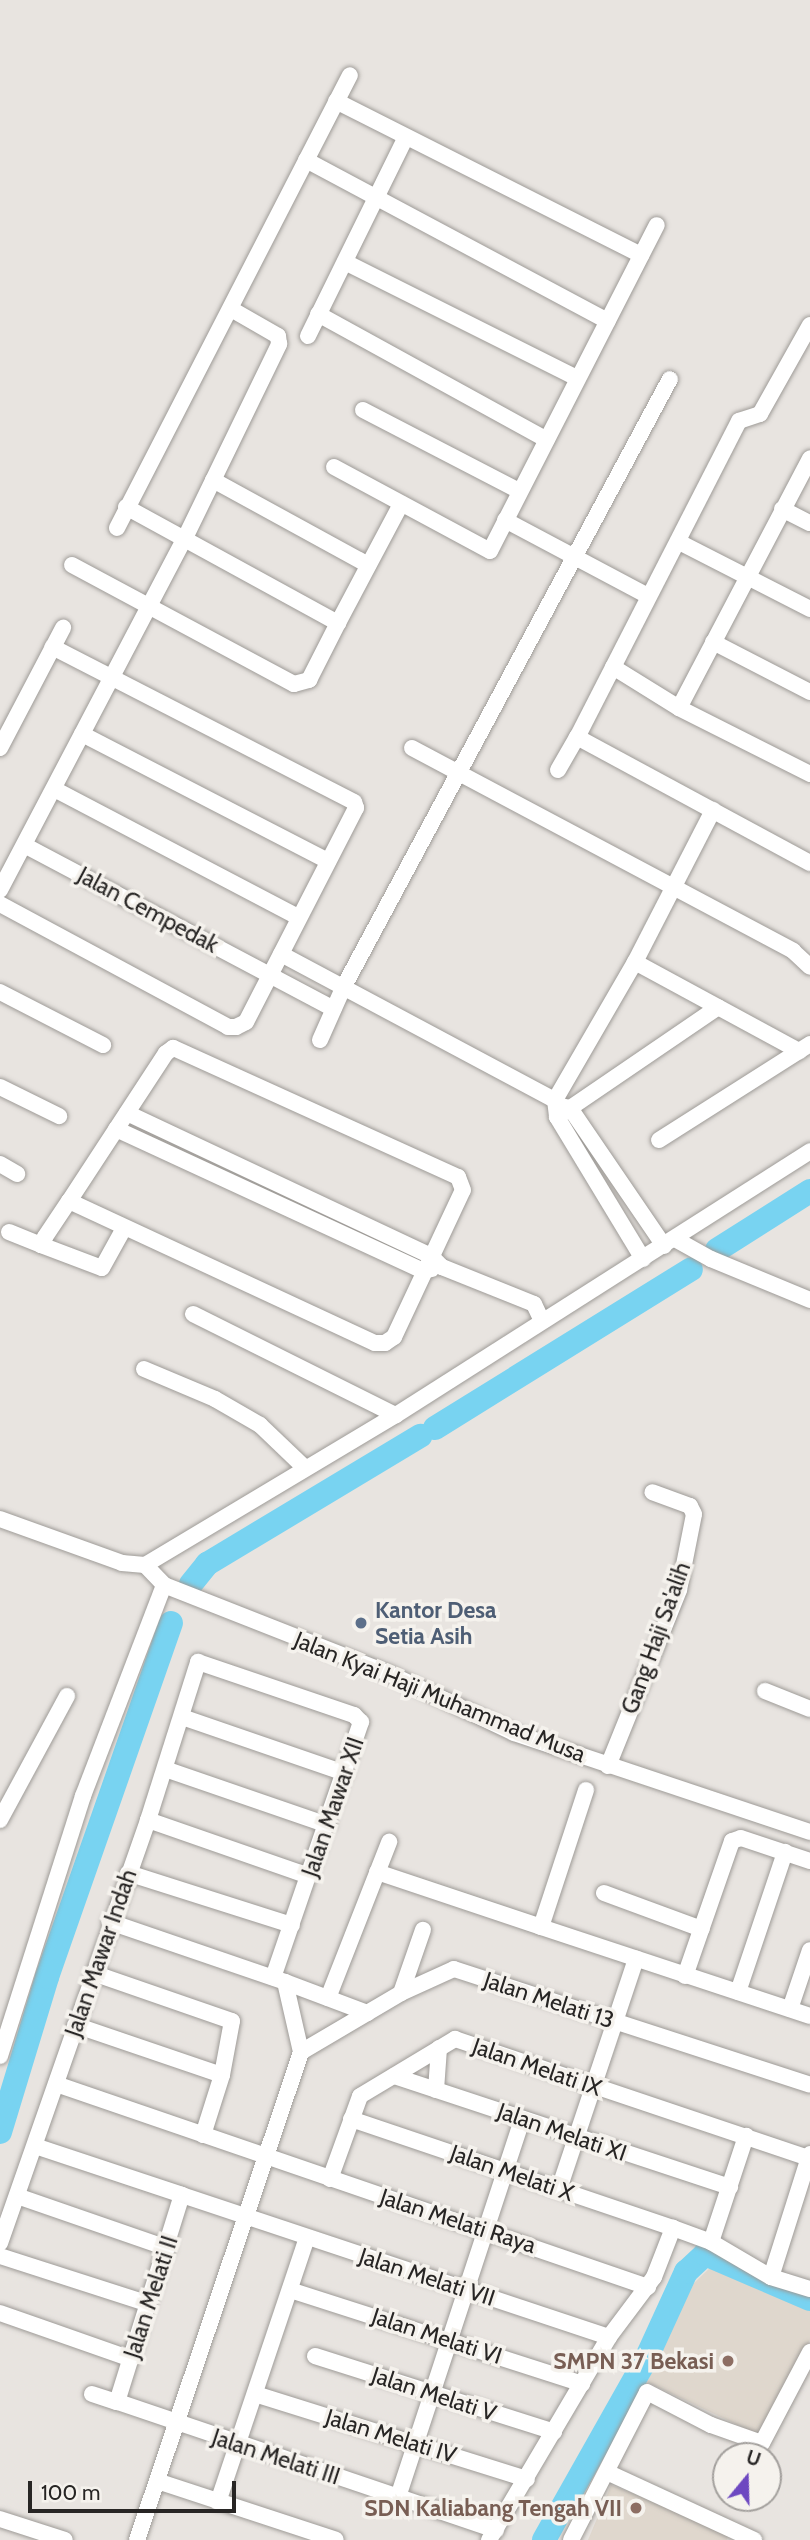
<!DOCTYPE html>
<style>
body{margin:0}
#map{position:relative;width:810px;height:2540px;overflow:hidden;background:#e8e4e0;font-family:Cabin,sans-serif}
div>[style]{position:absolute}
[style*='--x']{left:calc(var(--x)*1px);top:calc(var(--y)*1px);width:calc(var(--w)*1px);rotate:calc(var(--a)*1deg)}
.built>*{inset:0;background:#dfd7cd}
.river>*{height:24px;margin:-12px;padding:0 12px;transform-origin:12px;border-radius:12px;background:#78d3f1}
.roads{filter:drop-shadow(0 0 2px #9e9b97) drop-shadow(0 0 2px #9e9b97)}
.minor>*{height:16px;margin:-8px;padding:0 8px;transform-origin:8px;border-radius:8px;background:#fff}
.dots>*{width:19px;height:19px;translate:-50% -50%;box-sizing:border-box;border:4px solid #f5f2ed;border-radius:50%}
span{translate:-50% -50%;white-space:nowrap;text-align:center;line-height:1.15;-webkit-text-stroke:7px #f5f2ed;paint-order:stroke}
.street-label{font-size:23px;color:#272524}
.service-label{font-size:23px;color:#4e5e75;font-weight:700}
.left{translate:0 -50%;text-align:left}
.education-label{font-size:23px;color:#785e54;font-weight:700}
.right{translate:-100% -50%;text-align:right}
.north{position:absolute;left:712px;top:2442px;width:70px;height:70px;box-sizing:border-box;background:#f5f2ed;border:2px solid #a3a09d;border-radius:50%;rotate:19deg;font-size:19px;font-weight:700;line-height:28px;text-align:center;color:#272524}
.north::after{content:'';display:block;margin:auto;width:24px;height:32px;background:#6d48c1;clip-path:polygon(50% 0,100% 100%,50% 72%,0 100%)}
.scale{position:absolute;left:28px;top:2481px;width:208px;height:32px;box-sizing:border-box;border:4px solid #272524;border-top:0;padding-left:9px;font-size:21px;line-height:24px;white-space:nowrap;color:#272524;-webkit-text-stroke:5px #f5f2ed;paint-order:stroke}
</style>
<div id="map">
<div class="built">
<div style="clip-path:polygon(712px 2266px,810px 2309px,810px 2340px,761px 2436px,647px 2382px,693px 2284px)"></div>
<div style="clip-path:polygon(611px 2485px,730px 2531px,727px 2540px,588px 2540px)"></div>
</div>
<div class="river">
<div style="--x:717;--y:1250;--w:110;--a:-32.4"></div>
<div style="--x:435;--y:1428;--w:301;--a:-31.8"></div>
<div style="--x:191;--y:1584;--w:26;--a:-51"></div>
<div style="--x:207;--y:1564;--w:249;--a:-31"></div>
<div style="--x:0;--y:2132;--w:162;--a:-73.1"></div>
<div style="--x:47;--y:1977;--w:375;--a:-70.7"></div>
<div style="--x:544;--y:2540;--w:210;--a:-60.6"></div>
<div style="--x:647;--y:2357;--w:94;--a:-65.4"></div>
<div style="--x:686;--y:2272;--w:26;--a:-43"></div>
<div style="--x:705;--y:2254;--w:114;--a:23.2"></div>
</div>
<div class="roads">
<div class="minor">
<div style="--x:336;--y:101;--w:342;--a:26.8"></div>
<div style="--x:306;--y:160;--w:342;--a:28.1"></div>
<div style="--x:345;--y:262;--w:259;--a:26.6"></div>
<div style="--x:318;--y:314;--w:261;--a:28.8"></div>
<div style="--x:810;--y:325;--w:102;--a:119.3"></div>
<div style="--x:760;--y:414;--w:22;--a:162"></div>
<div style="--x:739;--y:421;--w:355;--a:117.1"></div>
<div style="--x:577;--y:737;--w:265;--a:28.4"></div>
<div style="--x:308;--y:336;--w:220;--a:-63.8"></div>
<div style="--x:363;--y:410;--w:176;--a:27.4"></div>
<div style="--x:334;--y:467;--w:177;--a:28.3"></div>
<div style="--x:490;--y:551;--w:366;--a:-62.9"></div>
<div style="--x:213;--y:480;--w:177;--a:28.7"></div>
<div style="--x:126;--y:507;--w:242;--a:28.7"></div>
<div style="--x:338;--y:623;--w:135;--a:-62.1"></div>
<div style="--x:782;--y:509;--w:31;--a:27"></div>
<div style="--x:505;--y:520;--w:162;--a:28"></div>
<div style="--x:117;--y:528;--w:509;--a:-62.78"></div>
<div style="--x:679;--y:542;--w:147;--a:27.1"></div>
<div style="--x:72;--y:565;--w:252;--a:28.2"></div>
<div style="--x:294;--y:684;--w:16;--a:-15"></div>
<div style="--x:309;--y:680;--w:64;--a:-63"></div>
<div style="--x:713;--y:642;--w:109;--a:27.3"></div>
<div style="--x:613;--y:667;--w:78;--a:31.8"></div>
<div style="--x:679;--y:708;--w:147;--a:26.7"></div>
<div style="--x:679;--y:708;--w:282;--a:-62.3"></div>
<div style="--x:82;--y:734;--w:277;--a:27.3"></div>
<div style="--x:0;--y:748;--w:136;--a:-62.3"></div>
<div style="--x:412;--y:748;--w:432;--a:28"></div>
<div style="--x:793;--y:951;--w:23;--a:43"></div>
<div style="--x:558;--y:770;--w:38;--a:-60"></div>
<div style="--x:56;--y:790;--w:273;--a:27.7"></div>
<div style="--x:26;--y:846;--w:348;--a:27.9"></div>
<div style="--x:0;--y:890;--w:398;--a:-62.3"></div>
<div style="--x:185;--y:538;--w:216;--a:-64.1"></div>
<div style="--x:279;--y:344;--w:8;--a:-97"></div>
<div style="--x:278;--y:336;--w:54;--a:-150.1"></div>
<div style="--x:0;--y:904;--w:259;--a:28.3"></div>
<div style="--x:228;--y:1027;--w:8;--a:0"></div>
<div style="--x:236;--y:1027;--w:11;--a:-27"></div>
<div style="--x:246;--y:1022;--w:241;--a:-62.8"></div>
<div style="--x:356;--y:808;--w:6;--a:-108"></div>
<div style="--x:354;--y:802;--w:339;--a:-152.8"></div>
<div style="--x:281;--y:954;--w:310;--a:28.1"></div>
<div style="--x:555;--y:1100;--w:17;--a:83"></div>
<div style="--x:557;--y:1117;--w:166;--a:58.8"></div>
<div style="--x:635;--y:962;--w:187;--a:28.5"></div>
<div style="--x:0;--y:992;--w:116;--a:27.2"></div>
<div style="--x:320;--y:1040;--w:57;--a:-66.1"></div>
<div style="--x:343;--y:988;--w:691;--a:-61.77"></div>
<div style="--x:0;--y:1087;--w:66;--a:26.2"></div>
<div style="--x:555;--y:1100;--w:160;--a:-59.9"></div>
<div style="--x:635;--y:962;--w:171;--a:-62.8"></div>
<div style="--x:561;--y:1106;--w:9;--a:13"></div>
<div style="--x:570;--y:1108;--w:167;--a:55.7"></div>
<div style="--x:127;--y:1113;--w:336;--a:25.2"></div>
<div style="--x:431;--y:1256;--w:16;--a:45"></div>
<div style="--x:442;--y:1267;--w:99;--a:21.9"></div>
<div style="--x:534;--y:1304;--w:19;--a:65"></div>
<div style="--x:557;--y:1117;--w:195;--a:-34.3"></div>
<div style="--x:116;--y:1129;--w:338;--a:24.8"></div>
<div style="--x:423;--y:1271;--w:9;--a:-13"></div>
<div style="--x:659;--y:1140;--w:179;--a:-32.4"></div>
<div style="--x:0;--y:1164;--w:20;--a:30"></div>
<div style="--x:69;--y:1201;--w:337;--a:24.9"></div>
<div style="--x:375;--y:1343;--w:10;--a:0"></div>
<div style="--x:385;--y:1343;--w:11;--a:-34"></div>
<div style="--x:394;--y:1337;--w:162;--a:-64.9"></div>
<div style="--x:463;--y:1190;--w:14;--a:-111"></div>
<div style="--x:458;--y:1177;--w:313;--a:-155.6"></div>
<div style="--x:173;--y:1048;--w:9;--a:144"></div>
<div style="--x:166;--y:1053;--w:177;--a:123.2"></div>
<div style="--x:69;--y:1201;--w:43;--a:123.7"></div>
<div style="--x:45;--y:1237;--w:9;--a:117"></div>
<div style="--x:41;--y:1245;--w:65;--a:20.7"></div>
<div style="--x:102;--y:1268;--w:43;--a:-61.1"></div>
<div style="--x:9;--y:1232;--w:35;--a:22"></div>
<div style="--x:675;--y:1239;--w:41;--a:29.1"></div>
<div style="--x:711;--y:1259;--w:107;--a:22.5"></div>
<div style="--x:193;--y:1314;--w:227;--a:26.5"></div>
<div style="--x:144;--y:1369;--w:77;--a:22.9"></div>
<div style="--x:215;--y:1399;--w:52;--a:30"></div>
<div style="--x:260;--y:1425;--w:62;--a:43.7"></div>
<div style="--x:0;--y:1519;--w:130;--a:19.8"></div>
<div style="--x:122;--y:1563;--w:23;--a:5"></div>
<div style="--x:145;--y:1565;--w:292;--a:-30.9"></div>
<div style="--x:396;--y:1415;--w:491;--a:-32.5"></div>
<div style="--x:145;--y:1565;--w:28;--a:46"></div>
<div style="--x:164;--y:1585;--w:245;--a:21.5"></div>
<div style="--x:392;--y:1675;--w:135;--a:25.4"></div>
<div style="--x:514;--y:1733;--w:312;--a:18.5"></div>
<div style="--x:765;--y:1691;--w:48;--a:21.8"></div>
<div style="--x:182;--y:1717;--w:172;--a:19"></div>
<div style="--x:608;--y:1766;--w:190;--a:-68"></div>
<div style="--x:679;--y:1590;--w:77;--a:-78.8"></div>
<div style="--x:694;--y:1514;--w:9;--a:-117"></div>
<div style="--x:690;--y:1506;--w:40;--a:-159.8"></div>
<div style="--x:165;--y:1769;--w:172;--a:19"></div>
<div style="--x:586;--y:1790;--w:144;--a:108.2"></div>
<div style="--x:541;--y:1927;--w:283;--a:18.3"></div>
<div style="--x:0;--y:1820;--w:141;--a:-61.6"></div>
<div style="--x:148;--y:1820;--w:170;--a:19.2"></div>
<div style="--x:377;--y:1872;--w:173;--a:18.5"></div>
<div style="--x:128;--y:1873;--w:172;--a:17.6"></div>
<div style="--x:604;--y:1893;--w:104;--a:20.2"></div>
<div style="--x:110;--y:1922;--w:185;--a:18.9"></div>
<div style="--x:285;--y:1982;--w:72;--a:77.1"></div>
<div style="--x:93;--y:1973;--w:147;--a:19.1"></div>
<div style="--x:232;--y:2021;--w:55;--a:100.5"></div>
<div style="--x:222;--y:2075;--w:63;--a:107.6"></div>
<div style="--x:685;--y:1976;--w:143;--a:-70.8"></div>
<div style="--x:732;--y:1841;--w:9;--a:-18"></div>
<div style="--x:741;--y:1838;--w:73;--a:18.4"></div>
<div style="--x:285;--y:1982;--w:88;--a:20.7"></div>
<div style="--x:738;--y:1992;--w:148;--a:-71.4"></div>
<div style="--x:401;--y:1993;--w:67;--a:-70.8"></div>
<div style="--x:328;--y:1998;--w:168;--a:-68.6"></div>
<div style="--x:790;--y:2009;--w:62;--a:-71.3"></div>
<div style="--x:75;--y:2025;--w:155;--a:18.8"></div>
<div style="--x:301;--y:2052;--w:116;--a:-30.5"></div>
<div style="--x:401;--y:1993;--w:58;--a:-24.4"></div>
<div style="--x:454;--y:1969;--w:374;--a:18"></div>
<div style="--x:0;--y:2056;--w:273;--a:-72.3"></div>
<div style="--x:83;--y:1796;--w:226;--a:-69"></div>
<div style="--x:394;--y:2076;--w:354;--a:18.3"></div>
<div style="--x:56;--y:2084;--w:626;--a:18.93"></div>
<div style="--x:436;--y:2090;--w:42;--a:-85.9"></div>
<div style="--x:351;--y:2119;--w:340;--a:18.7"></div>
<div style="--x:673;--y:2228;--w:40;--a:20.2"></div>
<div style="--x:711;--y:2242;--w:69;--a:30.3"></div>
<div style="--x:771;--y:2277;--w:41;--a:17.1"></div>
<div style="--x:35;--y:2146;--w:155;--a:18.4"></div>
<div style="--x:330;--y:2179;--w:88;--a:-70.1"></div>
<div style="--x:360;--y:2096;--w:111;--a:-31"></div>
<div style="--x:455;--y:2039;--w:373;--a:18.6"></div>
<div style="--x:559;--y:2189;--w:243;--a:-71.5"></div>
<div style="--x:17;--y:2196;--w:159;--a:19.1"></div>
<div style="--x:711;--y:2242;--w:112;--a:-71.7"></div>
<div style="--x:0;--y:2243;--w:448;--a:-70.7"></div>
<div style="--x:148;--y:1820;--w:166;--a:-72.4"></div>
<div style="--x:198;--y:1662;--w:165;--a:18.8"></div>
<div style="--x:354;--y:1715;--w:10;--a:45"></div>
<div style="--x:361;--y:1722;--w:270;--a:109"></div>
<div style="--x:0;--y:2256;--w:153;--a:17.8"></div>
<div style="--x:771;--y:2277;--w:129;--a:-72.4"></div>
<div style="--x:290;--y:2290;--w:307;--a:17.8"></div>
<div style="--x:0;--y:2313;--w:139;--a:19.3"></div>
<div style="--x:315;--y:2356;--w:251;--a:17.6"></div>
<div style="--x:92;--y:2394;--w:26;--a:18"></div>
<div style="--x:255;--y:2394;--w:285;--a:17.4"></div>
<div style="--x:607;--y:2472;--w:162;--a:24.8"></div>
<div style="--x:157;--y:2481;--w:188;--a:18.2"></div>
<div style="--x:398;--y:2497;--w:398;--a:-71.8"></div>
<div style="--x:218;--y:2502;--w:279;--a:-71.4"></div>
<div style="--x:0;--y:2519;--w:68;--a:17.9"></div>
<div style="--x:496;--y:2530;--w:400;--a:-161.3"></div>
<div style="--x:117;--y:2402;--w:217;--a:-72.6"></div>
<div style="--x:182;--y:2195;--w:450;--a:18.4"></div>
<div style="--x:137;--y:2540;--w:515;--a:-71.42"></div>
<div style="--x:489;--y:2540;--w:236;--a:-59.4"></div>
<div style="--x:609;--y:2337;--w:75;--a:-53.1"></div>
<div style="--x:654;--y:2277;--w:53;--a:-68.8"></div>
<div style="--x:571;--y:2540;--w:166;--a:-62.8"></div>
<div style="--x:647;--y:2392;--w:72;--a:27.3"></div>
<div style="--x:711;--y:2425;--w:54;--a:19.4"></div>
<div style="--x:762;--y:2443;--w:103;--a:-62.2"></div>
</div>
</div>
<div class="dots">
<div style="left:361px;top:1623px;background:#5c6f8a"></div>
<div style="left:728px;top:2361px;background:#8d6e63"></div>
<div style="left:636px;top:2508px;background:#8d6e63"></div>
</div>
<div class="street-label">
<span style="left:148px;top:910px;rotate:28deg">Jalan Cempedak</span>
<span style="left:656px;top:1638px;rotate:-70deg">Gang Haji Sa'alih</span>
<span style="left:440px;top:1697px;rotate:22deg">Jalan Kyai Haji Muhammad Musa</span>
<span style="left:333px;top:1807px;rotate:-71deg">Jalan Mawar XII</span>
<span style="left:101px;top:1953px;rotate:-71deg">Jalan Mawar Indah</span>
<span style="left:549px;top:2000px;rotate:18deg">Jalan Melati 13</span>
<span style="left:537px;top:2067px;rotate:19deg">Jalan Melati IX</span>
<span style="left:562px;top:2132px;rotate:19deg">Jalan Melati XI</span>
<span style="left:512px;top:2173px;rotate:19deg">Jalan Melati X</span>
<span style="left:458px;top:2221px;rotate:18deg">Jalan Melati Raya</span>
<span style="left:427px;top:2277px;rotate:18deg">Jalan Melati VII</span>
<span style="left:151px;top:2297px;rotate:-72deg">Jalan Melati II</span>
<span style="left:437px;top:2336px;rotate:18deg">Jalan Melati VI</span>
<span style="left:434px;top:2394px;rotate:18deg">Jalan Melati V</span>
<span style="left:391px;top:2436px;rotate:17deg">Jalan Melati IV</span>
<span style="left:276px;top:2457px;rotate:18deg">Jalan Melati III</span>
</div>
<div class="service-label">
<span class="left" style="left:375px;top:1623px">Kantor Desa<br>Setia Asih</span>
</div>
<div class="education-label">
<span class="right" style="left:714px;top:2361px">SMPN 37 Bekasi</span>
<span class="right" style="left:622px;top:2508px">SDN Kaliabang Tengah VII</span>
</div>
<div class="north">U</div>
<div class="scale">100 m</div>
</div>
